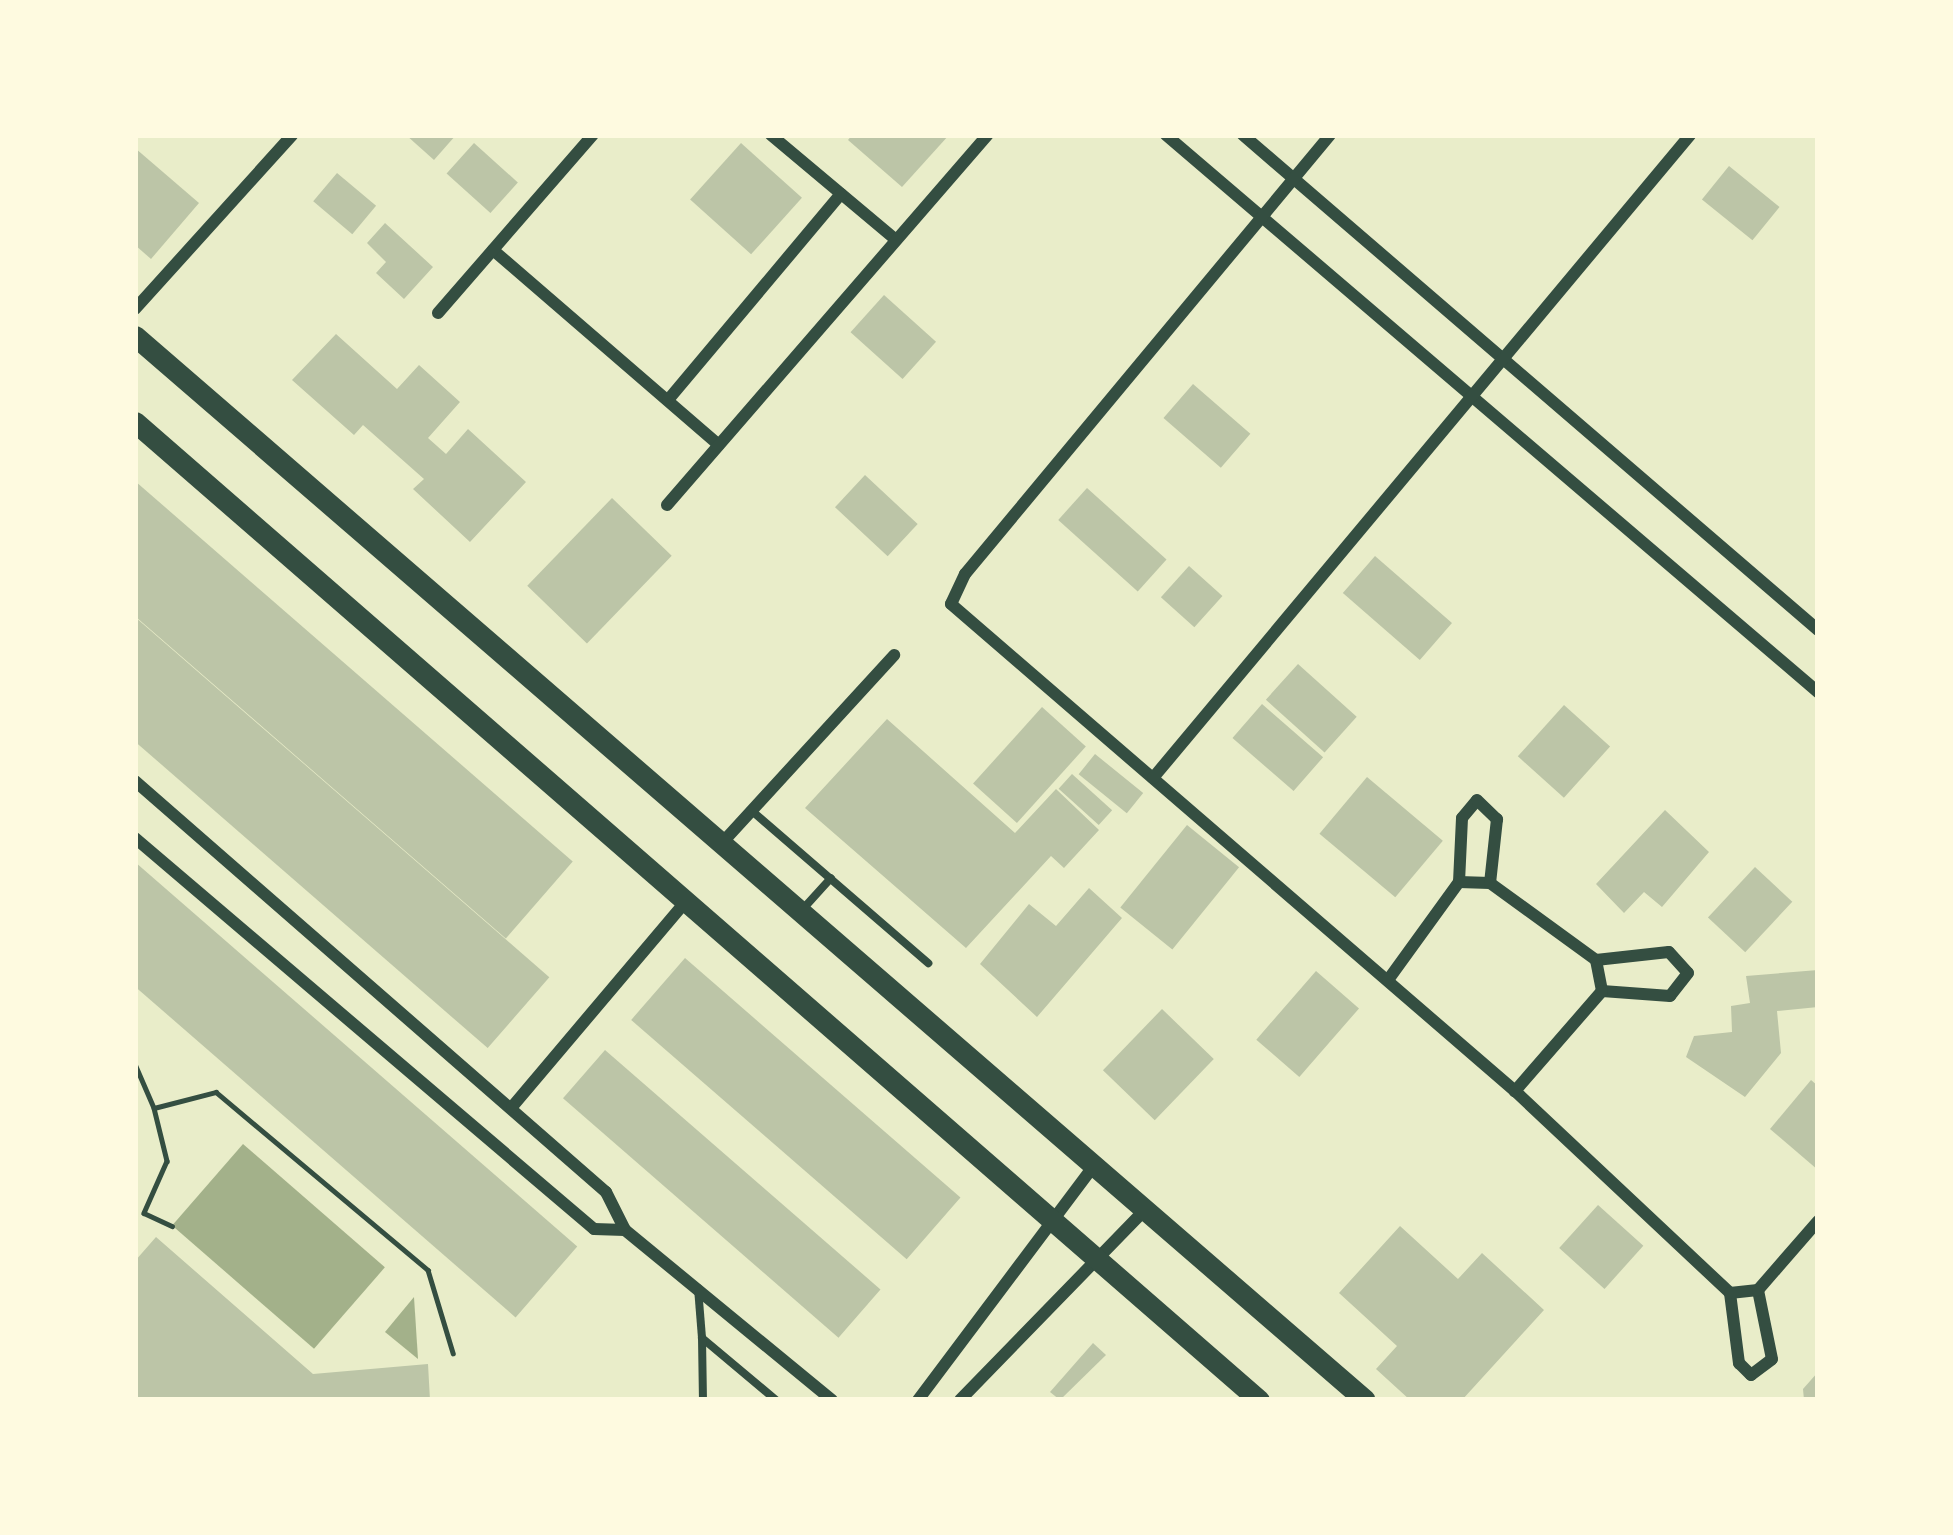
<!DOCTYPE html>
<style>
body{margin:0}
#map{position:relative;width:1953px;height:1535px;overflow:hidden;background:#e9edc9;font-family:Signika,sans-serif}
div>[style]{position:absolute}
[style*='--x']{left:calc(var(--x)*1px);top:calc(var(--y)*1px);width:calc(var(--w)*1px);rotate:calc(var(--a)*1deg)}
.water>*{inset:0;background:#a3b18a;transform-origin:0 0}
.building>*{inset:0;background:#bcc5a7;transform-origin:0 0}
.path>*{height:4.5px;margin:-2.25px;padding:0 2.25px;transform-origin:2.25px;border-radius:2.25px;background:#344e41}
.service>*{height:8px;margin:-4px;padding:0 4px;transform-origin:4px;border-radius:4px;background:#344e41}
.minor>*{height:12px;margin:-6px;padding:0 6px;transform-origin:6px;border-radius:6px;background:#344e41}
.secondary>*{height:21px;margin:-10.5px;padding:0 10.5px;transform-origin:10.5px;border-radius:10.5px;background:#344e41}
span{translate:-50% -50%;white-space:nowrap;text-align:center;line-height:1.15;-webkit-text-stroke:10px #fefae0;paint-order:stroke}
.frame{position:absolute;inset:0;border:138px solid #fefae0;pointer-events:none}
</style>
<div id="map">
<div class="water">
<div style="left:243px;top:1144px;width:188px;height:108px;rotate:41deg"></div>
<div style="clip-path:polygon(414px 1297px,418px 1359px,385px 1332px)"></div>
</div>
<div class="building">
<div style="clip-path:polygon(406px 135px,456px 135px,434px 160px)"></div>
<div style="clip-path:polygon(852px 135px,949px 135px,902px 187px,848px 140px)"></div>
<div style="left:474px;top:143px;width:59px;height:41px;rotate:42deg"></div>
<div style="left:741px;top:143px;width:82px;height:76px;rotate:42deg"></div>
<div style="clip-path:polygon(135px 148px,199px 203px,151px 259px,135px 245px)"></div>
<div style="left:1729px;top:166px;width:65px;height:43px;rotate:39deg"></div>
<div style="left:337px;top:173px;width:51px;height:37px;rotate:40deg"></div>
<div style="clip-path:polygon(385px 223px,433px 267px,404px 299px,376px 273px,386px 262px,367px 243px)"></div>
<div style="left:884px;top:295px;width:70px;height:50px;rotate:42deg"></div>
<div style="clip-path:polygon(336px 334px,397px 389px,419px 365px,460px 402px,428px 438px,446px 454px,468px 429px,526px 482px,470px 542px,413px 489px,424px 479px,363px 425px,354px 435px,292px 380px)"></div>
<div style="left:1193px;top:384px;width:76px;height:45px;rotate:41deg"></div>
<div style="left:865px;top:475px;width:72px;height:44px;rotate:43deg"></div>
<div style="left:135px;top:481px;width:580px;height:102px;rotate:41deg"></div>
<div style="left:1087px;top:488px;width:107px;height:43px;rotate:42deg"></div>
<div style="left:612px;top:498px;width:83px;height:122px;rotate:44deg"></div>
<div style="left:1375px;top:556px;width:102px;height:49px;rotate:41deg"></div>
<div style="left:1189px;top:566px;width:45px;height:42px;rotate:42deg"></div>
<div style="left:135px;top:617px;width:549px;height:94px;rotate:41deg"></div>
<div style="left:1298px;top:664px;width:79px;height:48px;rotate:42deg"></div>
<div style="left:1262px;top:704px;width:81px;height:45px;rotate:41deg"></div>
<div style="left:1564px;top:705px;width:62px;height:69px;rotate:42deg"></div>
<div style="left:1042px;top:707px;width:59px;height:103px;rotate:42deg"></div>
<div style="clip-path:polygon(887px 719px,1015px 833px,1056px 789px,1099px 830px,1064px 868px,1051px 856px,966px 948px,805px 808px)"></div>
<div style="left:1095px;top:754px;width:62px;height:26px;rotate:39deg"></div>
<div style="left:1072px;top:774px;width:54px;height:20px;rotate:42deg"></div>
<div style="left:1367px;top:777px;width:99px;height:74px;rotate:40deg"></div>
<div style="clip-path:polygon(1665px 810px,1709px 852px,1662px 907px,1644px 892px,1624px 913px,1596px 884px)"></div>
<div style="left:1187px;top:825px;width:67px;height:106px;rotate:39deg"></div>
<div style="left:135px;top:862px;width:586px;height:94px;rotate:41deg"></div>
<div style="left:1755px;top:867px;width:51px;height:69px;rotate:43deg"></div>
<div style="clip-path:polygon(1089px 888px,1122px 918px,1037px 1017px,980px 964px,1029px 904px,1056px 926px)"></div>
<div style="left:685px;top:958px;width:365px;height:82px;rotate:41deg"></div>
<div style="clip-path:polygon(1818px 970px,1818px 1007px,1777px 1011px,1781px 1053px,1745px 1097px,1686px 1057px,1694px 1036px,1732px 1032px,1731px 1006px,1750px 1003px,1746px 976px)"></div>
<div style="left:1316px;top:971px;width:57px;height:91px;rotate:41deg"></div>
<div style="left:1162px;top:1009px;width:72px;height:85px;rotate:44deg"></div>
<div style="left:605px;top:1050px;width:365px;height:64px;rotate:41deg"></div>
<div style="clip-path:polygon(1811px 1080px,1818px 1086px,1818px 1170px,1770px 1129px)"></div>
<div style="left:1598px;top:1205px;width:61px;height:58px;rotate:42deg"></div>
<div style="clip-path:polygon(1400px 1226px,1458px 1279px,1482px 1253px,1544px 1310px,1462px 1400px,1410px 1400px,1376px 1369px,1397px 1346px,1339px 1293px)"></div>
<div style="clip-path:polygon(156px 1237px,313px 1374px,428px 1364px,430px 1400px,135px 1400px,135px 1261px)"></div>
<div style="clip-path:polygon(1093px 1343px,1106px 1355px,1060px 1400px,1050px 1392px)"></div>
<div style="clip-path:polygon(1818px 1372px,1818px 1400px,1804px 1400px,1803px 1389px)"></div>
</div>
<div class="path">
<div style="--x:135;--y:1064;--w:48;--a:66.6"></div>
<div style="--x:154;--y:1108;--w:64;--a:-14.5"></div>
<div style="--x:216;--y:1092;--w:277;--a:40"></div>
<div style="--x:428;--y:1270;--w:87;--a:73.2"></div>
<div style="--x:154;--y:1108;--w:55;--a:76.2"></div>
<div style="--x:167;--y:1161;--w:57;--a:113.9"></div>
<div style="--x:144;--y:1213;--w:31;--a:25"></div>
</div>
<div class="service">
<div style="--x:752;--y:811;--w:233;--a:40.8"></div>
<div style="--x:802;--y:910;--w:43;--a:-47.8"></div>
<div style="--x:698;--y:1288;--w:50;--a:85.4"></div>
<div style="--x:702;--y:1338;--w:97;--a:40"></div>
<div style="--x:702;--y:1338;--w:62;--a:89.1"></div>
</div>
<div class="minor">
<div style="--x:771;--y:135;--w:163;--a:40"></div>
<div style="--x:1166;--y:135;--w:858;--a:40.51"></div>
<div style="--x:1243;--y:135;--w:759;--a:40.72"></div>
<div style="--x:1330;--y:135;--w:571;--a:129.74"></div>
<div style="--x:965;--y:574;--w:33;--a:115"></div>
<div style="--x:951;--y:604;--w:745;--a:40.81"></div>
<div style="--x:1515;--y:1091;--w:295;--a:43.2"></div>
<div style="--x:1730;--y:1293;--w:71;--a:82.7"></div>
<div style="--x:1739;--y:1363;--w:17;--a:45"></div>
<div style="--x:1751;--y:1375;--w:26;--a:-37"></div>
<div style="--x:1772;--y:1359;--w:70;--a:-101.5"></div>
<div style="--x:493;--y:250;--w:298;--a:40.8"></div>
<div style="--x:135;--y:309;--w:234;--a:-47.9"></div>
<div style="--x:438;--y:313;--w:236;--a:-49"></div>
<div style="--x:668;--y:400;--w:269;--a:-50"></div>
<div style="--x:667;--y:505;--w:489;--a:-49.1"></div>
<div style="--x:1153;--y:778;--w:838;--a:-50.13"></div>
<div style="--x:135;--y:781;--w:625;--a:41.11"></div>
<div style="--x:606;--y:1192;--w:42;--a:63.4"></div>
<div style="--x:625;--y:1230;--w:268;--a:39.4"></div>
<div style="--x:135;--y:838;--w:603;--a:40.43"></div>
<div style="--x:594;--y:1229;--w:31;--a:2"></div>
<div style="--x:722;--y:843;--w:255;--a:-47.5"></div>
<div style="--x:1459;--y:882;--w:64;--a:-87.3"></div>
<div style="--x:1462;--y:818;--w:23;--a:-50"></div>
<div style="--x:1477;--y:800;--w:28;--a:44"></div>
<div style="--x:1497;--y:819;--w:64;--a:96.2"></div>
<div style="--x:1596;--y:960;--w:73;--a:-6.3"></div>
<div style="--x:1669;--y:952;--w:28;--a:48"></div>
<div style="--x:1688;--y:973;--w:29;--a:128"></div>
<div style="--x:1670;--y:996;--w:68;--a:-175.8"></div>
<div style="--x:1388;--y:980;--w:121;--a:-54.1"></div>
<div style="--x:1459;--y:882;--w:31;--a:2"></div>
<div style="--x:1490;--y:883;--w:131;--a:36"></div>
<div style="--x:1596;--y:960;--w:32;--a:79"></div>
<div style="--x:1602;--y:991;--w:133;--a:131"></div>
<div style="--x:512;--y:1107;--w:270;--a:-49.8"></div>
<div style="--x:1730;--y:1293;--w:28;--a:-6"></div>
<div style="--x:1758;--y:1290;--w:91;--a:-49"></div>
<div style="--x:918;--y:1400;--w:293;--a:-53.1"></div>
<div style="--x:960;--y:1400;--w:265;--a:-45.8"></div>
</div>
<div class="secondary">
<div style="--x:135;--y:336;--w:1626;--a:40.86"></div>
<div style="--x:135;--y:422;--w:1490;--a:41.03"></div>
</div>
<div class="frame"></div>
</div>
